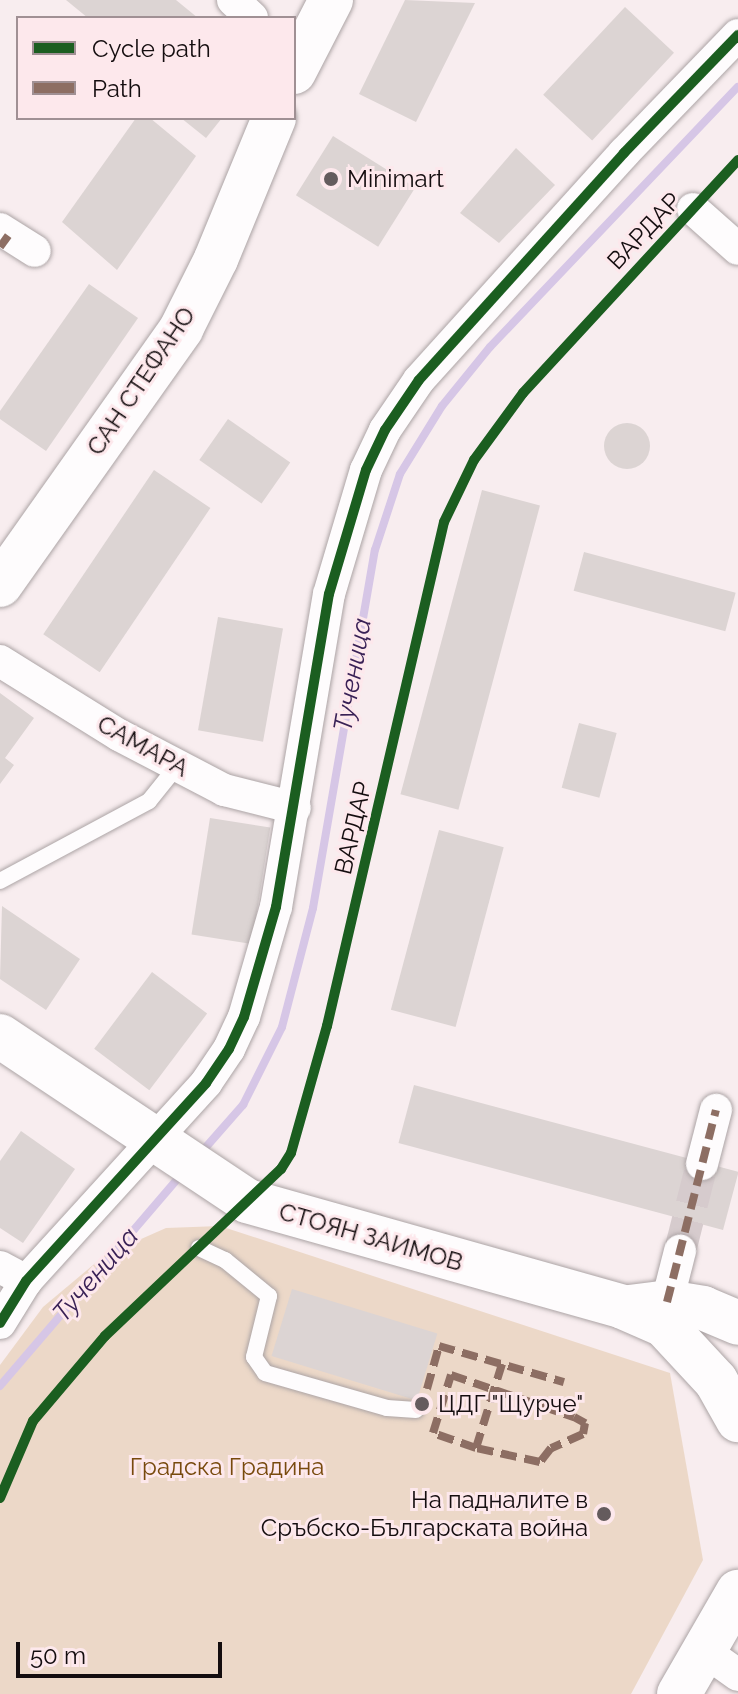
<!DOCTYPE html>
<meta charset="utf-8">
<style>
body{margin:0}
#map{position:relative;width:738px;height:1694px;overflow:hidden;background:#f8edef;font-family:Raleway,sans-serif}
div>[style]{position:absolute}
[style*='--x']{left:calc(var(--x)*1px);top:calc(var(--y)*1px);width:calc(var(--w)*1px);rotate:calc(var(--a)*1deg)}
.green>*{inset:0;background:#ecd8c8}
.stream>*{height:8px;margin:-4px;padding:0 4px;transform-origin:4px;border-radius:4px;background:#d6c6e6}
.building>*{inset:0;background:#dcd4d3;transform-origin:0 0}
.round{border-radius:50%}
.street-tunnel>*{height:32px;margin-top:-16px;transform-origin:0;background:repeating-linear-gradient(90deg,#d6cbcd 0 32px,transparent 0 48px)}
.roads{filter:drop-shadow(0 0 2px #aca4a5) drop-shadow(0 0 2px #aca4a5)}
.lane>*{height:16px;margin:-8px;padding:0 8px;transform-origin:8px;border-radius:8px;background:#fefcfd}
.street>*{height:32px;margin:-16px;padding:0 16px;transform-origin:16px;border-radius:16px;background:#fefcfd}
.secondary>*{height:44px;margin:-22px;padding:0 22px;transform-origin:22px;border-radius:22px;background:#fefcfd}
.quiet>*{height:8px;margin-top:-4px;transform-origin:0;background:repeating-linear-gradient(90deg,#8d6e63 0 16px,transparent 0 24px)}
.cycleway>*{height:10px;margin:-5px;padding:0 5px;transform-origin:5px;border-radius:5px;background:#1b5e20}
.dots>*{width:22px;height:22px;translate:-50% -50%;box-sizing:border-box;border:4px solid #fde8ec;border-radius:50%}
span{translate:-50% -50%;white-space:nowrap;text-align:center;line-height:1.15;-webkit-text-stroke:6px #fde8ec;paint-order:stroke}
.poi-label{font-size:24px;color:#140d0f}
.left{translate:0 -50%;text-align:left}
.right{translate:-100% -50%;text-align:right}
.street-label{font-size:24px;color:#140d0f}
.park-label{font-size:24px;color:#784a0d}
.water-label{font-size:26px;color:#392156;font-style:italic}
.legend{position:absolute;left:16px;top:16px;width:280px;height:104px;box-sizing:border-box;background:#fde8ec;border:2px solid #a09094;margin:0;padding:10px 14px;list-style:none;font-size:24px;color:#140d0f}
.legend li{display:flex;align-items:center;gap:16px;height:40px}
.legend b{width:40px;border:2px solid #a09094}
.scale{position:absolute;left:16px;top:1642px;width:206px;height:36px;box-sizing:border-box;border:4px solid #140d0f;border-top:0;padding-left:10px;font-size:24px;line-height:28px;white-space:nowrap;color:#140d0f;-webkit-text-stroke:6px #fde8ec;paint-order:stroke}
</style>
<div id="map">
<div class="green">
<div style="clip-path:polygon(220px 1226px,670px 1373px,703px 1560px,631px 1694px,0 1694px,0 1365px,43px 1307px,105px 1255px,166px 1228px)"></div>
</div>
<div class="stream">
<div style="--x:199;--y:1155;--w:67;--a:-48.7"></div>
<div style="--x:243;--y:1105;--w:87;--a:-63.4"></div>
<div style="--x:282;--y:1027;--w:123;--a:-75.4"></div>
<div style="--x:313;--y:908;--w:363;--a:-80.2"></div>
<div style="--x:375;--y:550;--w:80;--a:-71.8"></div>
<div style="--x:400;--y:474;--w:80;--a:-58.3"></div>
<div style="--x:442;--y:406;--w:76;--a:-50.9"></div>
<div style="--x:490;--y:347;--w:359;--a:-46.4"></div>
<div style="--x:0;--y:1386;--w:279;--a:-49.4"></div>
</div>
<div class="building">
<div style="clip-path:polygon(66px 0,176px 0,198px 18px,88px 18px)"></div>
<div style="clip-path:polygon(405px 0,475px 3px,416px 122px,359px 94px)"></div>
<div style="left:625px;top:7px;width:67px;height:120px;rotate:43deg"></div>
<div style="clip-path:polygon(136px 118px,150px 118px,196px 156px,117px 270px,62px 222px)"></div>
<div style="clip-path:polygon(181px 118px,222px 118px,206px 138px)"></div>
<div style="left:333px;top:136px;width:97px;height:70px;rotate:32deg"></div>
<div style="clip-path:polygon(516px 148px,555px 185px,499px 243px,460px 213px)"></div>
<div style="clip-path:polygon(89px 284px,138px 318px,46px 451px,0 419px,0 411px)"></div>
<div style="left:228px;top:419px;width:76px;height:50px;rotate:35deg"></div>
<div class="round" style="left:604px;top:423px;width:46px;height:46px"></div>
<div style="left:154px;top:470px;width:68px;height:198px;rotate:34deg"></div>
<div style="left:482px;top:490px;width:60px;height:315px;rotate:15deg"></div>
<div style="left:584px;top:552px;width:157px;height:40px;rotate:15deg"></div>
<div style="left:218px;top:617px;width:66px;height:115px;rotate:10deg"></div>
<div style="clip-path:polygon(0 693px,34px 718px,5px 758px,14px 765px,0 784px)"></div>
<div style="left:579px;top:723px;width:39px;height:67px;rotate:15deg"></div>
<div style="left:210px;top:818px;width:61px;height:118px;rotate:9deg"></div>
<div style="left:439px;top:830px;width:67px;height:186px;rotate:15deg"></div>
<div style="clip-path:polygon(2px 906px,80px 959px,46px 1010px,0 979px)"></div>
<div style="left:152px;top:972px;width:69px;height:96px;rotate:37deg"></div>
<div style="left:414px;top:1085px;width:336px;height:60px;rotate:15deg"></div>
<div style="clip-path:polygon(21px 1131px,75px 1169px,23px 1243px,0 1228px,0 1161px)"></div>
<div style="left:292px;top:1289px;width:152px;height:70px;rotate:17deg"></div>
</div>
<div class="street-tunnel">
<div style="--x:680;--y:1251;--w:90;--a:-75.8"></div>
</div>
<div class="roads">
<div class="lane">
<div style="--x:0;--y:881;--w:169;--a:-28.2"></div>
<div style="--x:149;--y:801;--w:45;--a:-51.3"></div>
<div style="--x:199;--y:1248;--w:29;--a:25"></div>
<div style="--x:225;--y:1260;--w:57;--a:39.3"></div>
<div style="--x:269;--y:1296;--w:63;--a:103.8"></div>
<div style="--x:254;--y:1357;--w:19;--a:55"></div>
<div style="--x:265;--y:1373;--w:127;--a:16"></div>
<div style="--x:387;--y:1408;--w:29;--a:4"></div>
</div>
<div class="street">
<div style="--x:233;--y:0;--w:26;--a:43"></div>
<div style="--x:693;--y:209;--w:60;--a:41.6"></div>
<div style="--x:0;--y:229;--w:41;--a:32.2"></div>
<div style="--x:0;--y:661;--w:140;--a:31.9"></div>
<div style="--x:119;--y:735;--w:119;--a:27.6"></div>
<div style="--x:224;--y:790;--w:73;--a:14.2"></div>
<div style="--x:702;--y:1164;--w:56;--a:-75.5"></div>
<div style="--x:0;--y:1267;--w:30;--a:28"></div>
<div style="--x:667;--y:1302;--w:53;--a:-75.7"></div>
<div style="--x:0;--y:1323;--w:49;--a:-58.2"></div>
<div style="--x:26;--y:1281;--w:268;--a:-47.7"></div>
<div style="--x:206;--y:1083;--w:41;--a:-55.9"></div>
<div style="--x:229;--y:1049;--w:35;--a:-65"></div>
<div style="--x:244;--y:1017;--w:115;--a:-73.8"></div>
<div style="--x:276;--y:907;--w:317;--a:-80.4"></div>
<div style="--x:329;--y:594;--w:129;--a:-73.4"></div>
<div style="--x:366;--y:470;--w:44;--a:-64.6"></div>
<div style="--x:385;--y:430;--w:60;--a:-55.8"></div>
<div style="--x:419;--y:380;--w:306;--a:-47.9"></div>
<div style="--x:624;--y:153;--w:164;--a:-46"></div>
<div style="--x:703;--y:1650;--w:43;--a:35.5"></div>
</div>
<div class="secondary">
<div style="--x:294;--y:72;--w:81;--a:-62.8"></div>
<div style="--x:0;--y:585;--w:314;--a:-54.7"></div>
<div style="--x:181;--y:329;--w:78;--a:-63.4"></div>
<div style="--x:216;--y:259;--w:152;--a:-67.6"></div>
<div style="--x:0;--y:1036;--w:297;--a:33.7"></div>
<div style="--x:247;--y:1201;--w:391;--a:15.7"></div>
<div style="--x:623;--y:1307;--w:45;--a:23.7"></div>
<div style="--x:664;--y:1325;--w:76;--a:47.1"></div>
<div style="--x:716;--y:1381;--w:45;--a:60.6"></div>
<div style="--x:629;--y:1307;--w:38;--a:-7"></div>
<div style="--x:667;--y:1302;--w:36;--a:9"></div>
<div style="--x:703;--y:1308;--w:38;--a:23"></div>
<div style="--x:679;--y:1694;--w:118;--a:-60"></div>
</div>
</div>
<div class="quiet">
<div style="--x:0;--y:247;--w:14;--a:-54"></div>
<div style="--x:667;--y:1302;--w:198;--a:-75.7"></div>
<div style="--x:451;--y:1375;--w:130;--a:18.9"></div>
<div style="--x:574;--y:1417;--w:13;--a:29"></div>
<div style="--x:585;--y:1423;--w:11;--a:100"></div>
<div style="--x:583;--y:1434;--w:35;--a:156"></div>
<div style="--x:551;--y:1448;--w:18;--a:128"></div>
<div style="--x:540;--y:1462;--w:66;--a:-167.7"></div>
<div style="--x:476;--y:1448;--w:46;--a:-160.8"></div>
<div style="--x:433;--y:1433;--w:61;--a:-72.8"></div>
<div style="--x:416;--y:1410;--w:24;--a:-62"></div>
<div style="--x:427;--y:1389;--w:45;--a:-74.4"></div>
<div style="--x:439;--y:1346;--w:130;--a:16.1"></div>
<div style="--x:476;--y:1448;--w:88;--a:-72.8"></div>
</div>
<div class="cycleway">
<div style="--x:0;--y:1323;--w:49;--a:-58.2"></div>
<div style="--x:26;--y:1281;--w:268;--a:-47.7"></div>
<div style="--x:206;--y:1083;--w:41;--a:-55.9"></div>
<div style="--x:229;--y:1049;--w:35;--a:-65"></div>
<div style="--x:244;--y:1017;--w:115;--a:-73.8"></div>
<div style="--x:276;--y:907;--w:317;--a:-80.4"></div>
<div style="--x:329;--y:594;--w:129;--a:-73.4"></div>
<div style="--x:366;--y:470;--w:44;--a:-64.6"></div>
<div style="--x:385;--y:430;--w:60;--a:-55.8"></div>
<div style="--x:419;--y:380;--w:306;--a:-47.9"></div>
<div style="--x:624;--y:153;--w:164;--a:-46"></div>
<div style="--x:0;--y:1498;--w:84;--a:-66.8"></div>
<div style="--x:33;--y:1421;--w:111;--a:-49.7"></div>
<div style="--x:105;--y:1336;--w:243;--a:-43.5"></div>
<div style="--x:281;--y:1169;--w:19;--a:-58"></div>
<div style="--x:291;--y:1153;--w:132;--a:-74.2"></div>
<div style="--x:327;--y:1026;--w:517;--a:-76.93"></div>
<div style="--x:444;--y:522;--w:69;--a:-64.2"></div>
<div style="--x:474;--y:460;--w:83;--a:-53.8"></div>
<div style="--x:523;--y:393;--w:317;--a:-47.3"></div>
</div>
<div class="dots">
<div style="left:331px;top:179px;background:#645b5d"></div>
<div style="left:422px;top:1404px;background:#645b5d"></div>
<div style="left:604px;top:1514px;background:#645b5d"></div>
</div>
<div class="poi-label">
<span class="left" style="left:347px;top:179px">Minimart</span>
<span class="left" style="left:438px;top:1404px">ЦДГ "Щурче"</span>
<span class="right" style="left:588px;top:1514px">На падналите в<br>Сръбско-Българската война</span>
</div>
<div class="street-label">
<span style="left:644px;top:231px;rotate:-47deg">ВАРДАР</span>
<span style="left:141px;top:381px;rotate:-56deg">САН СТЕФАНО</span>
<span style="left:143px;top:746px;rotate:29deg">САМАРА</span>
<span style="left:353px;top:828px;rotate:-77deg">ВАРДАР</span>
<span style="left:371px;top:1237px;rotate:16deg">СТОЯН ЗАИМОВ</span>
</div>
<div class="park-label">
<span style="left:227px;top:1467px">Градска Градина</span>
</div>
<div class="water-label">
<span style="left:353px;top:675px;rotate:-80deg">Тученица</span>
<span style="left:96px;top:1275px;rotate:-49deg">Тученица</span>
</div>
<ul class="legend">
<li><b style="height:10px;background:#1b5e20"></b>Cycle path</li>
<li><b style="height:10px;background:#8d6e63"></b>Path</li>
</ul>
<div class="scale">50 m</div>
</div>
